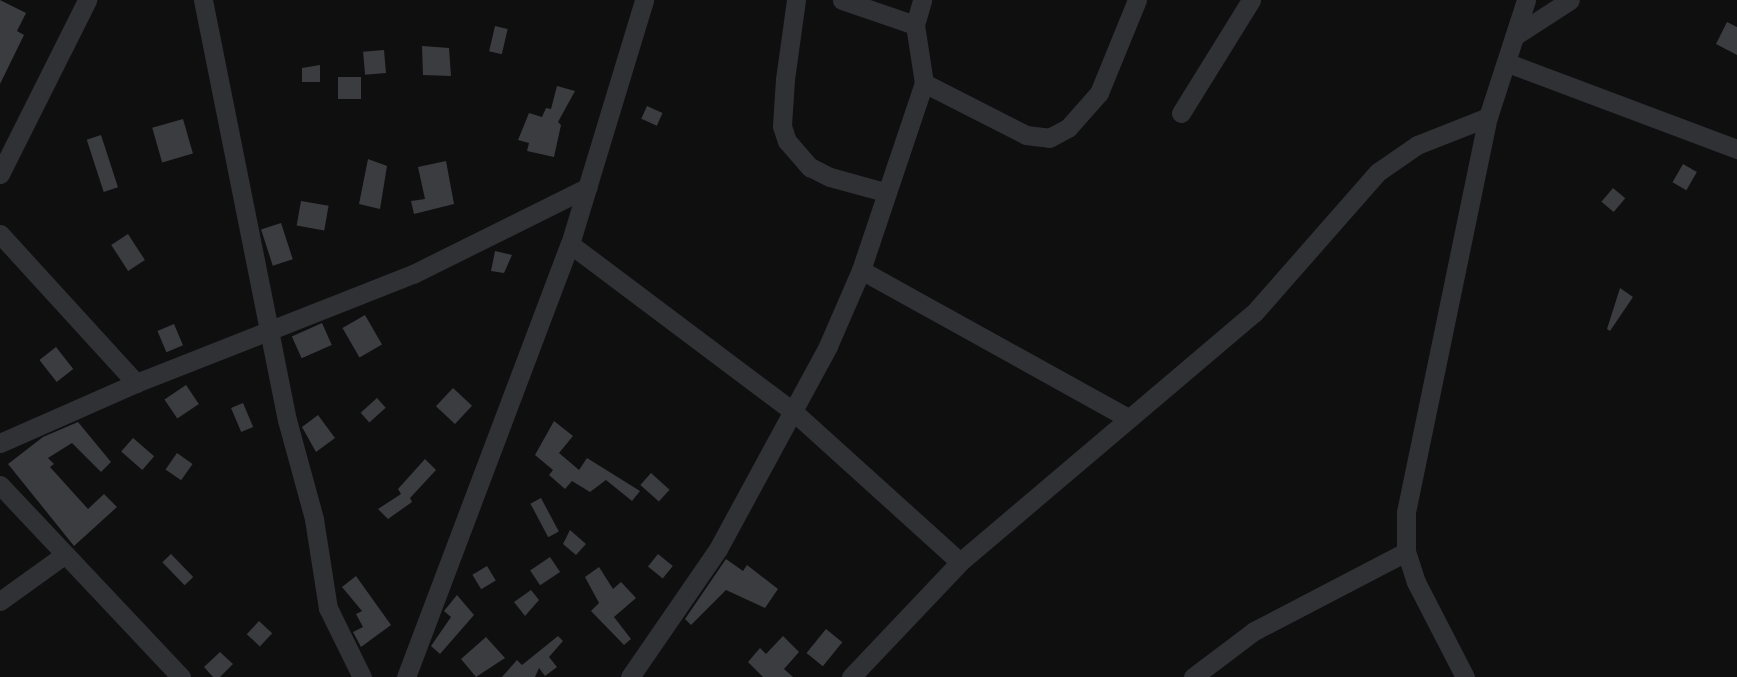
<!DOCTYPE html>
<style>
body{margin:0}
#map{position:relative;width:1737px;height:677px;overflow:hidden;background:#0f0f10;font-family:"Source Sans 3",sans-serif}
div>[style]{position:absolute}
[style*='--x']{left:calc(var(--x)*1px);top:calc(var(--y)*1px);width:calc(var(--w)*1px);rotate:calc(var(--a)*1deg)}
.building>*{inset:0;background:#3b3c40;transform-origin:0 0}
.street>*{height:19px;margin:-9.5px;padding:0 9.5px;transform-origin:9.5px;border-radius:9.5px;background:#303135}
span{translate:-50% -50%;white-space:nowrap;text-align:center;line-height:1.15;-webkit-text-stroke:6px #0a0a0b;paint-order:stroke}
</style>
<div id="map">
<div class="building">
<div style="clip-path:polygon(0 0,26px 13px,17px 31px,24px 35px,0 84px)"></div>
<div style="clip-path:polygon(1727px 22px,1737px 27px,1737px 55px,1716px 44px)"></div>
<div style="left:495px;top:26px;width:13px;height:26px;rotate:13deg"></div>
<div style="clip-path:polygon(422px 46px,449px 48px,451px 76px,423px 75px)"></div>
<div style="left:384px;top:50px;width:23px;height:21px;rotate:85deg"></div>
<div style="clip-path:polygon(320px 65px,320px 82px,302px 82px,302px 68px)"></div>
<div style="left:338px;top:77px;width:23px;height:22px"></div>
<div style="clip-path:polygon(557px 86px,575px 91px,558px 122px,561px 125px,554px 157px,527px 151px,529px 143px,518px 140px,529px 113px,542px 117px,546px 108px,551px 109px)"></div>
<div style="left:647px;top:106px;width:17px;height:14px;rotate:24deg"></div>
<div style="left:183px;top:119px;width:36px;height:32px;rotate:74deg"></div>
<div style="left:101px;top:135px;width:55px;height:15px;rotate:72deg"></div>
<div style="clip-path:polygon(368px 159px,387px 166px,380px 209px,359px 204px)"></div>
<div style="clip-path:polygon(446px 161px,454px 204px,414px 214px,411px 201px,425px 199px,418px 167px)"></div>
<div style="left:1683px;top:164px;width:16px;height:21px;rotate:30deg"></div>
<div style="left:1613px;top:188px;width:16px;height:18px;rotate:40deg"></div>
<div style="left:301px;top:201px;width:28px;height:25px;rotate:10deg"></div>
<div style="left:281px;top:223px;width:38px;height:21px;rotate:72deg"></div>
<div style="left:128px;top:234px;width:31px;height:20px;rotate:57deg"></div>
<div style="clip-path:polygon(495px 251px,512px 255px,504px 273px,491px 271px)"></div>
<div style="clip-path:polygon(1620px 288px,1633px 297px,1610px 331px,1607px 329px)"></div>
<div style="left:365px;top:315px;width:34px;height:26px;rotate:60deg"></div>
<div style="left:322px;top:323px;width:24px;height:33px;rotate:66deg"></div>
<div style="left:174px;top:324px;width:23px;height:18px;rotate:67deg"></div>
<div style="left:56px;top:347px;width:28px;height:21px;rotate:52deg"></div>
<div style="left:186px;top:385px;width:23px;height:26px;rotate:56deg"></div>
<div style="left:453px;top:388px;width:26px;height:25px;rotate:43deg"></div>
<div style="left:377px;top:398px;width:13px;height:22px;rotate:48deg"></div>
<div style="left:243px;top:403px;width:26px;height:13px;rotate:67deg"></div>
<div style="clip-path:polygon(318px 415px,335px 438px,316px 452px,302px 427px)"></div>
<div style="clip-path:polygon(554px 421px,573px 436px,559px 453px,579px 470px,587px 458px,640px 491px,632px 501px,606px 480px,590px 492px,572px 481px,565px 489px,549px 475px,553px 470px,535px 455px)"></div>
<div style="clip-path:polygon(78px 422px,111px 462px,101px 472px,72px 443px,48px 458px,54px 464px,50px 467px,88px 509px,104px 494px,117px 507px,74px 546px,8px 464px,43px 437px)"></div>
<div style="left:133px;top:438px;width:28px;height:18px;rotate:41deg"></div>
<div style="left:177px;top:453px;width:19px;height:20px;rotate:35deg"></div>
<div style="clip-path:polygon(425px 459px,436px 470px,410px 498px,412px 502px,388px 519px,378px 509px,401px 494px,398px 489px)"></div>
<div style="left:651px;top:473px;width:25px;height:16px;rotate:42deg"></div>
<div style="left:541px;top:498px;width:38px;height:12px;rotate:62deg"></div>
<div style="clip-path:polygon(570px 530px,586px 544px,576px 555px,563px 544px)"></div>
<div style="left:171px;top:554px;width:32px;height:12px;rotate:46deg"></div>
<div style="left:658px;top:554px;width:19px;height:16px;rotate:39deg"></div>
<div style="left:550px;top:557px;width:18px;height:24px;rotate:56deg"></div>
<div style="clip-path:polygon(726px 559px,743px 571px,747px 565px,778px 589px,765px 608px,726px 590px,691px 625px,685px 619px)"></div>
<div style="left:487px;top:566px;width:17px;height:17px;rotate:59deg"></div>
<div style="clip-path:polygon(599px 567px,613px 589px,621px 582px,636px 598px,614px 617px,631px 639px,624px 645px,591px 611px,599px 603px,585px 577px)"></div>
<div style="clip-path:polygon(356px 576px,391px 625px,361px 647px,353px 632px,363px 627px,356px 614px,362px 611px,342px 587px)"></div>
<div style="clip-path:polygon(531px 590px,539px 600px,525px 616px,514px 602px)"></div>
<div style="clip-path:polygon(457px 595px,474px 615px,440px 654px,431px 646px,451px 617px,444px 611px)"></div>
<div style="left:259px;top:621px;width:18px;height:18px;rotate:43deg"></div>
<div style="left:826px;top:629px;width:21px;height:31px;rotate:39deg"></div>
<div style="clip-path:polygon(558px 636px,563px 641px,549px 657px,557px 667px,545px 676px,539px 668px,535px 677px,502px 677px,517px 660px,522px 665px)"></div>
<div style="clip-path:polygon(783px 636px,799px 652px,784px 669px,793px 677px,763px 677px,748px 662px,760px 648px,766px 654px)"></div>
<div style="clip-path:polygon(486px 637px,505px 658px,476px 677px,461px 659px)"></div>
<div style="clip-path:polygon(220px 652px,233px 664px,220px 677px,213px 677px,204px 667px)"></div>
</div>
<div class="street">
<div style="--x:203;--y:0;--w:428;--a:78.7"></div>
<div style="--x:287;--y:420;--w:103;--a:74.7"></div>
<div style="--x:314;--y:519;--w:90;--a:81.1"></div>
<div style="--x:328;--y:608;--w:77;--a:63.8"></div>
<div style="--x:796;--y:0;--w:80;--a:97.9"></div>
<div style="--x:785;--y:79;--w:47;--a:93.7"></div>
<div style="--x:782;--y:126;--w:16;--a:72"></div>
<div style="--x:787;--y:141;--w:35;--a:49"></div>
<div style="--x:810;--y:167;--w:22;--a:27"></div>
<div style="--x:830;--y:177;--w:57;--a:15.3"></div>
<div style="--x:842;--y:0;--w:77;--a:18.9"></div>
<div style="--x:1516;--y:35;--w:64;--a:-32.9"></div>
<div style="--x:1508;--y:63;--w:245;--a:20.6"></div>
<div style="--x:924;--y:83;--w:114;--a:27"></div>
<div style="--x:1026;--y:135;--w:23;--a:7"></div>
<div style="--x:1049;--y:138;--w:21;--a:-28"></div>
<div style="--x:1068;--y:128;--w:47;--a:-48.5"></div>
<div style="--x:1099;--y:93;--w:100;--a:-67.8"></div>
<div style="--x:1181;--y:113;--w:133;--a:-58.2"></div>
<div style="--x:0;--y:174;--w:195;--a:-63.4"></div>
<div style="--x:0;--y:234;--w:202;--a:47.6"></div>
<div style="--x:570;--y:244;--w:281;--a:36.9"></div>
<div style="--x:795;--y:413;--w:222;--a:42.1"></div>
<div style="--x:861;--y:270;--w:305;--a:29"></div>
<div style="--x:0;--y:443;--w:149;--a:-23.8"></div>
<div style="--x:136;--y:383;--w:298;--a:-21.5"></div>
<div style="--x:413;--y:274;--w:195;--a:-26.4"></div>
<div style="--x:0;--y:485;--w:264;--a:46.7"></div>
<div style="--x:0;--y:601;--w:79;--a:-35.7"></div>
<div style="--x:406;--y:677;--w:463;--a:-69.3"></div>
<div style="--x:570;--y:244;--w:255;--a:-73.1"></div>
<div style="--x:630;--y:677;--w:155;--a:-55.5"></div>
<div style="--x:718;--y:549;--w:231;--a:-61.5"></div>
<div style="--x:828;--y:346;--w:83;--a:-66.5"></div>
<div style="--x:861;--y:270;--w:197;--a:-71.4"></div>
<div style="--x:924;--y:83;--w:59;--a:-98.8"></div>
<div style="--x:915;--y:25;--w:26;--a:-74"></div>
<div style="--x:851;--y:677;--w:158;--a:-46.5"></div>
<div style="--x:960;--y:562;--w:385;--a:-40.3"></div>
<div style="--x:1254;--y:313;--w:188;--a:-48.7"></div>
<div style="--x:1378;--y:172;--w:47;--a:-34.7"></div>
<div style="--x:1417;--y:145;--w:76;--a:-21.5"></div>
<div style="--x:1193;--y:677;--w:76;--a:-37"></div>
<div style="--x:1254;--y:631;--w:171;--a:-27.5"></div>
<div style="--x:1465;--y:677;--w:107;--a:-117.3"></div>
<div style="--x:1416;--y:582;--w:32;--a:-108"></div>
<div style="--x:1406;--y:552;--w:40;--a:-90"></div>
<div style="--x:1406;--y:512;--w:403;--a:-78.3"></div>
<div style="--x:1488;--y:117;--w:123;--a:-72"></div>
</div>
</div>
